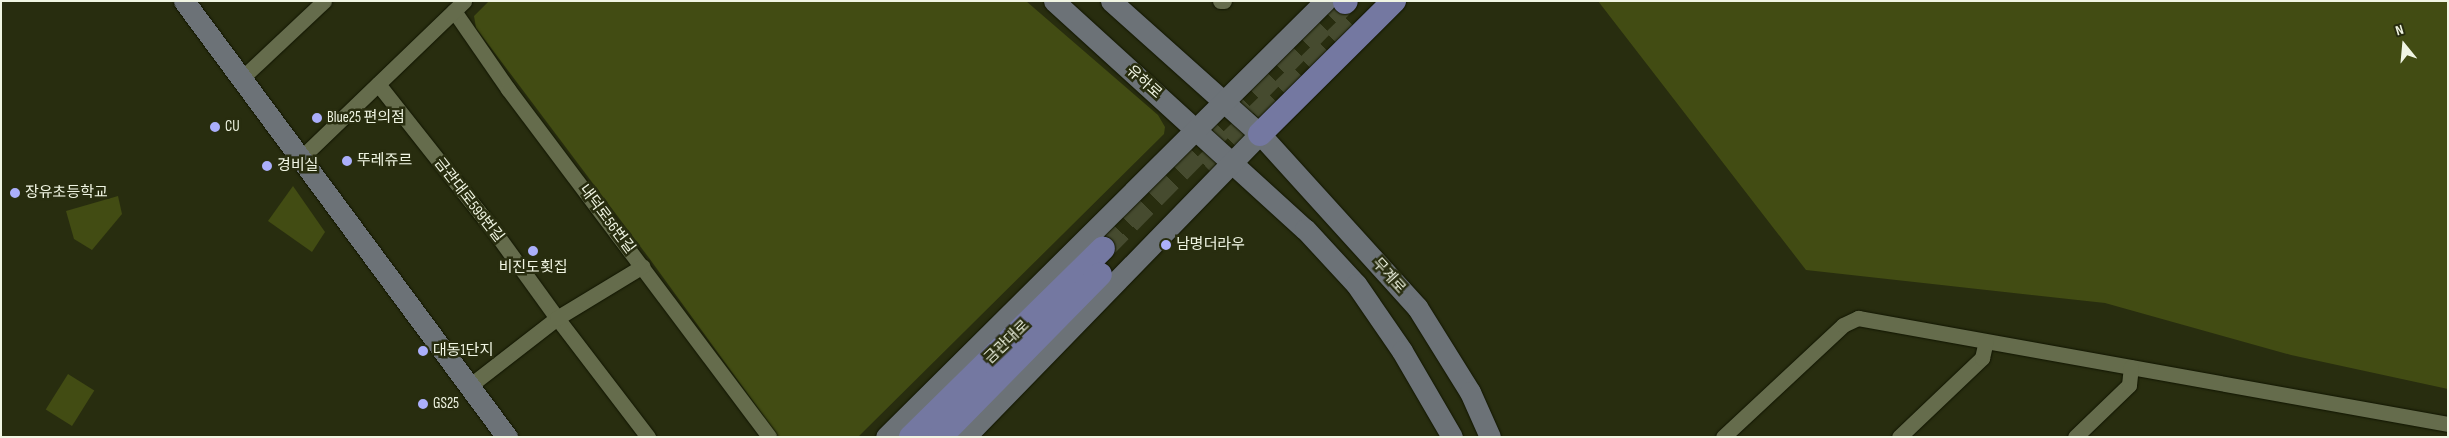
<!DOCTYPE html>
<meta charset="utf-8">
<style>
body{margin:0}
#map{position:relative;width:2449px;height:438px;overflow:hidden;background:#282d0f;font-family:"Sofia Sans Condensed","Noto Sans KR",sans-serif}
div>[style]{position:absolute}
[style*='--x']{left:calc(var(--x)*1px);top:calc(var(--y)*1px);width:calc(var(--w)*1px);rotate:calc(var(--a)*1deg)}
.green>*{inset:0;background:#424c13;transform-origin:0 0}
.primary-tunnel>*{height:24px;margin-top:-12px;transform-origin:0;background:repeating-linear-gradient(90deg,#464b2f 0 24px,transparent 0 36px)}
.roads{filter:drop-shadow(0 0 1px #111500) drop-shadow(0 0 1px #111500)}
.street>*{height:15px;margin:-7.5px;padding:0 7.5px;transform-origin:7.5px;border-radius:7.5px;background:#656c4c}
.secondary>*{height:21px;margin:-10.5px;padding:0 10.5px;transform-origin:10.5px;border-radius:10.5px;background:#6c7277}
.primary>*{height:24px;margin:-12px;padding:0 12px;transform-origin:12px;border-radius:12px;background:#7478a1}
.dots>*{width:14px;height:14px;translate:-50% -50%;box-sizing:border-box;border:2px solid #282d0f;border-radius:50%}
span{translate:-50% -50%;white-space:nowrap;text-align:center;line-height:1.15;-webkit-text-stroke:5px #282d0f;paint-order:stroke}
.street-label{font-size:15px;color:#f0f5e3}
.poi-label{font-size:15px;color:#f0f5e3}
.left{translate:0 -50%;text-align:left}
.frame{position:absolute;inset:0;border:2px solid #f0f5e3;pointer-events:none}
.north{position:absolute;left:2379px;top:20px;width:50px;height:50px;-webkit-text-stroke:4px #282d0f;paint-order:stroke;rotate:343deg;font-size:14px;font-weight:700;line-height:20px;text-align:center;color:#f0f5e3}
.north::after{content:'';display:block;margin:auto;width:18px;height:22px;background:#f0f5e3;clip-path:polygon(50% 0,100% 100%,50% 72%,0 100%)}
</style>
<div id="map">
<div class="green">
<div style="clip-path:polygon(489px 1px,1026px 1px,1158px 115px,1165px 127px,1164px 134px,858px 437px,779px 437px,649px 258px,476px 28px,474px 16px)"></div>
<div style="clip-path:polygon(1598px 1px,2448px 1px,2448px 389px,2291px 355px,2105px 303px,1806px 270px)"></div>
<div style="clip-path:polygon(293px 186px,325px 232px,312px 252px,268px 221px)"></div>
<div style="clip-path:polygon(118px 196px,122px 214px,92px 250px,74px 239px,66px 211px)"></div>
<div style="left:68px;top:374px;width:31px;height:42px;rotate:32deg"></div>
</div>
<div class="primary-tunnel">
<div style="--x:1205;--y:166;--w:214;--a:-44.1"></div>
<div style="--x:1103;--y:248;--w:345;--a:-45.5"></div>
</div>
<div class="roads">
<div class="street">
<div style="--x:1220;--y:1;--w:4;--a:0"></div>
<div style="--x:454;--y:11;--w:95;--a:55.3"></div>
<div style="--x:508;--y:89;--w:435;--a:53.1"></div>
<div style="--x:241;--y:79;--w:114;--a:-43.2"></div>
<div style="--x:378;--y:84;--w:187;--a:51.7"></div>
<div style="--x:494;--y:231;--w:107;--a:54.1"></div>
<div style="--x:557;--y:318;--w:150;--a:52.6"></div>
<div style="--x:302;--y:157;--w:225;--a:-43.9"></div>
<div style="--x:468;--y:387;--w:113;--a:-37.8"></div>
<div style="--x:557;--y:318;--w:100;--a:-31.2"></div>
<div style="--x:1723;--y:437;--w:164;--a:-43"></div>
<div style="--x:1843;--y:325;--w:17;--a:-25"></div>
<div style="--x:1858;--y:318;--w:599;--a:10.19"></div>
<div style="--x:1899;--y:437;--w:115;--a:-43.6"></div>
<div style="--x:1982;--y:358;--w:17;--a:-77"></div>
<div style="--x:2075;--y:437;--w:75;--a:-43.9"></div>
<div style="--x:2129;--y:385;--w:18;--a:-84"></div>
</div>
<div class="secondary">
<div style="--x:184;--y:1;--w:543;--a:53.47"></div>
<div style="--x:1054;--y:1;--w:339;--a:42.3"></div>
<div style="--x:1305;--y:229;--w:75;--a:47.2"></div>
<div style="--x:1356;--y:284;--w:81;--a:55.5"></div>
<div style="--x:1402;--y:351;--w:99;--a:59.8"></div>
<div style="--x:1111;--y:1;--w:200;--a:41.8"></div>
<div style="--x:1260;--y:134;--w:234;--a:47.8"></div>
<div style="--x:1417;--y:307;--w:100;--a:58.1"></div>
<div style="--x:1470;--y:392;--w:49;--a:66"></div>
<div style="--x:886;--y:437;--w:619;--a:-44.8"></div>
<div style="--x:965;--y:437;--w:423;--a:-45.8"></div>
</div>
<div class="primary">
<div style="--x:1345;--y:2;--w:1;--a:-45"></div>
<div style="--x:1260;--y:134;--w:189;--a:-44.8"></div>
<div style="--x:911;--y:437;--w:269;--a:-44.5"></div>
<div style="--x:940;--y:437;--w:228;--a:-45.5"></div>
</div>
</div>
<div class="dots">
<div style="left:317px;top:118px;background:#abaffb"></div>
<div style="left:215px;top:127px;background:#abaffb"></div>
<div style="left:347px;top:161px;background:#abaffb"></div>
<div style="left:267px;top:166px;background:#abaffb"></div>
<div style="left:15px;top:193px;background:#abaffb"></div>
<div style="left:1166px;top:245px;background:#abaffb"></div>
<div style="left:533px;top:251px;background:#abaffb"></div>
<div style="left:423px;top:351px;background:#abaffb"></div>
<div style="left:423px;top:404px;background:#abaffb"></div>
</div>
<div class="street-label">
<span style="left:1144px;top:82px;rotate:42deg">유하로</span>
<span style="left:469px;top:200px;rotate:52deg">금관대로599번길</span>
<span style="left:607px;top:219px;rotate:53deg">내덕로56번길</span>
<span style="left:1389px;top:276px;rotate:48deg">무계로</span>
<span style="left:1007px;top:342px;rotate:-44deg">금관대로</span>
</div>
<div class="poi-label">
<span class="left" style="left:327px;top:118px">Blue25 편의점</span>
<span class="left" style="left:225px;top:127px">CU</span>
<span class="left" style="left:357px;top:161px">뚜레쥬르</span>
<span class="left" style="left:277px;top:166px">경비실</span>
<span class="left" style="left:25px;top:193px">장유초등학교</span>
<span class="left" style="left:1176px;top:245px">남명더라우</span>
<span style="left:533px;top:268px">비진도횟집</span>
<span class="left" style="left:433px;top:351px">대동1단지</span>
<span class="left" style="left:433px;top:404px">GS25</span>
</div>
<div class="frame"></div>
<div class="north">N</div>
</div>
